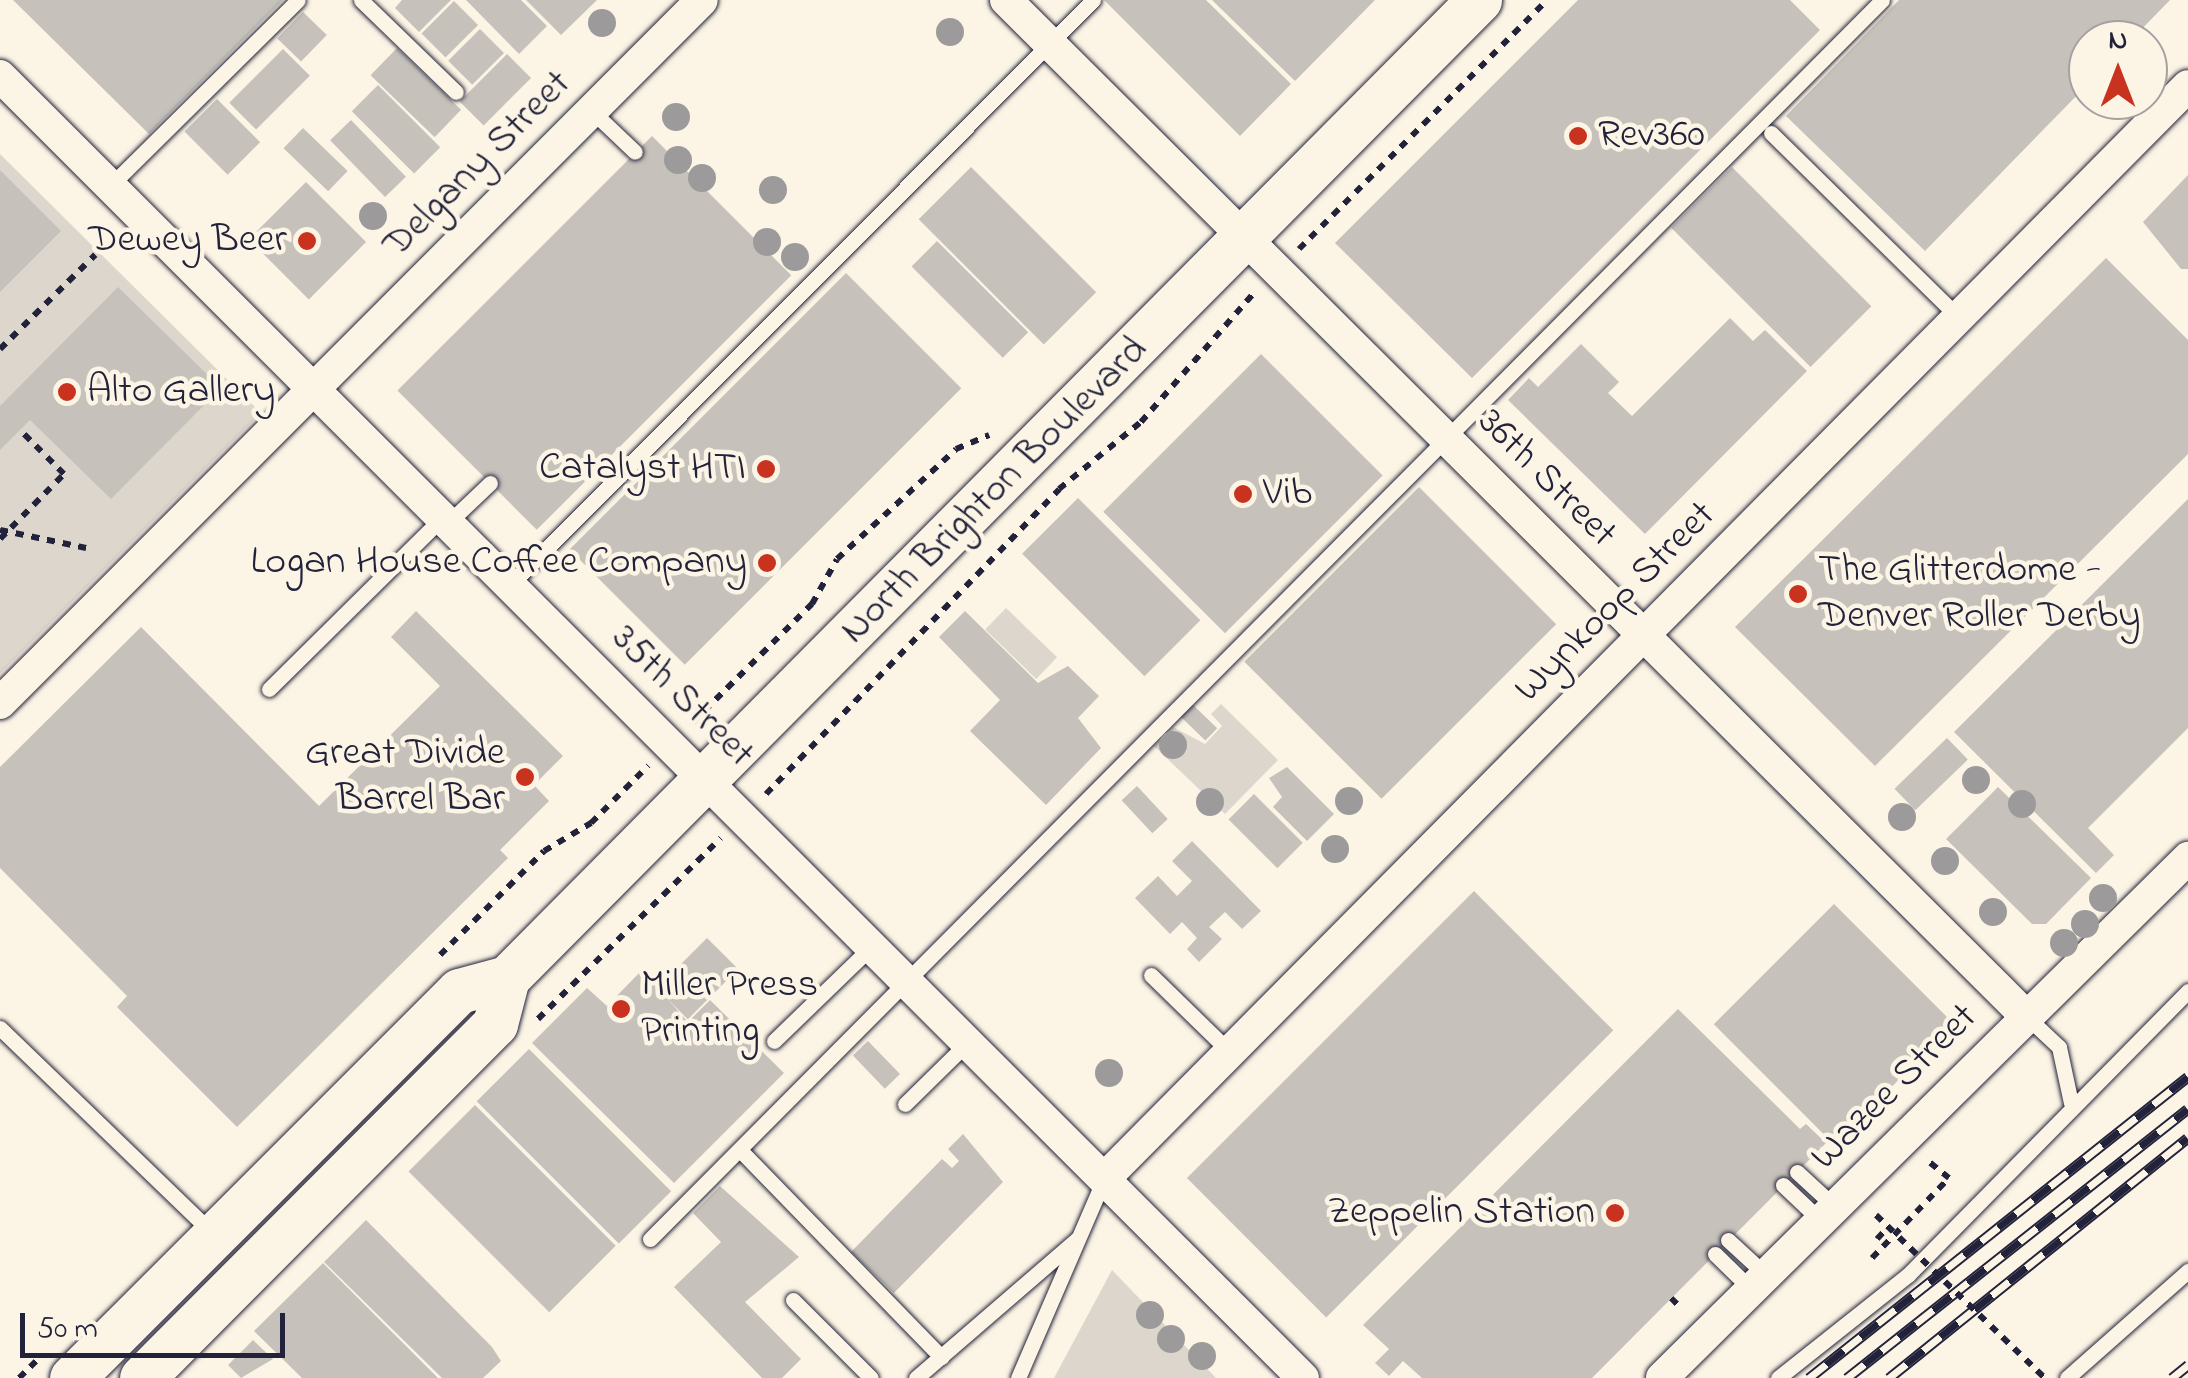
<!DOCTYPE html>
<style>
body{margin:0}
#map{position:relative;width:2188px;height:1378px;overflow:hidden;background:#fcf5e5;font-family:"Indie Flower",sans-serif}
div>[style]{position:absolute}
[style*='--x']{left:calc(var(--x)*1px);top:calc(var(--y)*1px);width:calc(var(--w)*1px);rotate:calc(var(--a)*1deg)}
.green>*{inset:0;background:#dcd6cc;transform-origin:0 0}
.building>*{inset:0;background:#c6c1bb;transform-origin:0 0}
.path>*{height:6px;margin-top:-3px;transform-origin:0;background:repeating-linear-gradient(90deg,#22223b 0 8px,transparent 0 16px)}
.roads{filter:drop-shadow(0 0 2px #22223b) drop-shadow(0 0 2px #22223b)}
.service>*{height:15px;margin:-7.5px;padding:0 7.5px;transform-origin:7.5px;border-radius:7.5px;background:#fcf5e5}
.minor>*{height:32px;margin:-16px;padding:0 16px;transform-origin:16px;border-radius:16px;background:#fcf5e5}
.secondary>*{height:45px;margin:-22.5px;padding:0 22.5px;transform-origin:22.5px;border-radius:22.5px;background:#fcf5e5}
.rail>*{height:11px;margin-top:-5.5px;transform-origin:0;background:repeating-linear-gradient(90deg,#fcf5e5 0 22px,#22223b 0 44px);box-sizing:border-box;border-block:2px solid #22223b}
.path-bridge>*{height:6px;margin-top:-3px;transform-origin:0;background:repeating-linear-gradient(90deg,#22223b 0 8px,transparent 0 16px)}
.trees>*{width:28px;height:28px;margin:-14px;border-radius:50%;background:#9d9a9b}
.dots>*{width:28px;height:28px;translate:-50% -50%;box-sizing:border-box;border:5px solid #fcf5e5;border-radius:50%}
span{translate:-50% -50%;white-space:nowrap;text-align:center;line-height:1.15;-webkit-text-stroke:9px #fcf5e5;paint-order:stroke}
.poi-label{font-size:40px;color:#22223b}
.left{translate:0 -50%;text-align:left}
.right{translate:-100% -50%;text-align:right}
.street-label{font-size:40px;color:#22223b}
.north{position:absolute;left:2068px;top:20px;width:100px;height:100px;box-sizing:border-box;background:#fcf5e5;border:2px solid #a5a1a1;border-radius:50%;rotate:0deg;font-size:28px;font-weight:700;line-height:40px;text-align:center;color:#22223b}
.north::after{content:'';display:block;margin:auto;width:35px;height:45px;background:#c8321e;clip-path:polygon(50% 0,100% 100%,50% 72%,0 100%)}
.scale{position:absolute;left:20px;top:1313px;width:265px;height:45px;box-sizing:border-box;border:5px solid #22223b;border-top:0;padding-left:12px;font-size:30px;line-height:35px;white-space:nowrap;color:#22223b;-webkit-text-stroke:8px #fcf5e5;paint-order:stroke}
</style>
<div id="map">
<div class="green">
<div style="clip-path:polygon(0 154px,261px 413px,0 674px)"></div>
<div style="left:1006px;top:608px;width:71px;height:30px;rotate:44deg"></div>
<div style="clip-path:polygon(1221px 704px,1278px 760px,1225px 814px,1154px 746px,1173px 727px,1205px 744px,1222px 726px,1211px 714px)"></div>
<div style="clip-path:polygon(1112px 1270px,1216px 1378px,1054px 1378px)"></div>
</div>
<div class="building">
<div style="clip-path:polygon(13px 0,283px 0,149px 134px)"></div>
<div style="clip-path:polygon(402px 0,451px 0,419px 32px,395px 8px)"></div>
<div style="clip-path:polygon(466px 0,521px 0,547px 26px,519px 54px)"></div>
<div style="clip-path:polygon(526px 0,597px 0,561px 35px)"></div>
<div style="clip-path:polygon(1104px 0,1206px 0,1291px 84px,1240px 136px)"></div>
<div style="clip-path:polygon(1212px 0,1375px 0,1295px 81px)"></div>
<div style="clip-path:polygon(1578px 0,1790px 0,1820px 30px,1472px 378px,1335px 243px)"></div>
<div style="clip-path:polygon(1899px 0,2170px 0,2131px 40px,2088px 40px,2088px 84px,1925px 251px,1786px 116px)"></div>
<div style="left:454px;top:1px;width:34px;height:46px;rotate:45deg"></div>
<div style="left:303px;top:12px;width:33px;height:37px;rotate:44deg"></div>
<div style="left:480px;top:29px;width:34px;height:45px;rotate:45deg"></div>
<div style="left:397px;top:48px;width:89px;height:38px;rotate:44deg"></div>
<div style="left:283px;top:49px;width:38px;height:76px;rotate:45deg"></div>
<div style="left:507px;top:54px;width:34px;height:67px;rotate:45deg"></div>
<div style="left:378px;top:85px;width:88px;height:37px;rotate:45deg"></div>
<div style="left:217px;top:99px;width:61px;height:46px;rotate:45deg"></div>
<div style="left:351px;top:120px;width:79px;height:29px;rotate:46deg"></div>
<div style="left:303px;top:128px;width:62px;height:28px;rotate:44deg"></div>
<div style="left:652px;top:136px;width:197px;height:360px;rotate:45deg"></div>
<div style="left:971px;top:167px;width:177px;height:74px;rotate:45deg"></div>
<div style="left:1732px;top:167px;width:197px;height:86px;rotate:45deg"></div>
<div style="clip-path:polygon(0 170px,61px 231px,0 292px)"></div>
<div style="clip-path:polygon(2188px 175px,2188px 269px,2181px 269px,2143px 222px)"></div>
<div style="left:306px;top:182px;width:85px;height:81px;rotate:45deg"></div>
<div style="left:937px;top:241px;width:129px;height:36px;rotate:45deg"></div>
<div style="clip-path:polygon(2106px 258px,2188px 340px,2188px 454px,1875px 766px,1735px 627px)"></div>
<div style="left:846px;top:273px;width:163px;height:391px;rotate:45deg"></div>
<div style="clip-path:polygon(118px 287px,221px 388px,111px 499px,30px 420px,0 450px,0 406px)"></div>
<div style="clip-path:polygon(1730px 318px,1753px 341px,1765px 330px,1807px 371px,1645px 534px,1508px 400px,1529px 378px,1538px 387px,1581px 344px,1619px 382px,1608px 393px,1632px 416px)"></div>
<div style="left:1261px;top:354px;width:172px;height:223px;rotate:45deg"></div>
<div style="left:1419px;top:487px;width:194px;height:247px;rotate:45deg"></div>
<div style="left:1078px;top:498px;width:173px;height:79px;rotate:45deg"></div>
<div style="clip-path:polygon(2188px 499px,2188px 728px,2088px 828px,2114px 855px,2096px 873px,1954px 732px)"></div>
<div style="clip-path:polygon(416px 611px,563px 756px,534px 785px,549px 801px,500px 850px,508px 858px,237px 1127px,117px 1007px,127px 996px,0 868px,0 767px,141px 627px,319px 806px,440px 686px,391px 637px)"></div>
<div style="clip-path:polygon(965px 611px,1038px 683px,1068px 666px,1099px 696px,1078px 718px,1101px 748px,1046px 805px,970px 731px,1000px 700px,939px 637px)"></div>
<div style="left:1192px;top:704px;width:35px;height:17px;rotate:44deg"></div>
<div style="left:1947px;top:738px;width:30px;height:73px;rotate:46deg"></div>
<div style="clip-path:polygon(1287px 767px,1334px 814px,1307px 841px,1273px 807px,1282px 797px,1269px 778px)"></div>
<div style="left:1137px;top:786px;width:45px;height:21px;rotate:47deg"></div>
<div style="clip-path:polygon(1998px 787px,2091px 878px,2046px 924px,2032px 924px,1946px 839px)"></div>
<div style="left:1254px;top:794px;width:69px;height:36px;rotate:45deg"></div>
<div style="clip-path:polygon(1192px 841px,1261px 911px,1242px 929px,1225px 912px,1209px 927px,1222px 939px,1199px 962px,1187px 949px,1197px 938px,1182px 922px,1170px 934px,1135px 898px,1158px 876px,1177px 896px,1192px 881px,1172px 861px)"></div>
<div style="left:1474px;top:891px;width:197px;height:406px;rotate:45deg"></div>
<div style="left:1834px;top:904px;width:170px;height:170px;rotate:45deg"></div>
<div style="left:707px;top:938px;width:44px;height:71px;rotate:45deg"></div>
<div style="clip-path:polygon(642px 970px,688px 1022px,710px 1000px,784px 1073px,674px 1183px,532px 1043px,587px 988px,607px 1006px)"></div>
<div style="clip-path:polygon(1678px 1009px,1800px 1129px,1806px 1124px,1826px 1143px,1592px 1378px,1422px 1378px,1403px 1361px,1389px 1376px,1375px 1363px,1389px 1349px,1363px 1325px)"></div>
<div style="left:868px;top:1041px;width:46px;height:21px;rotate:46deg"></div>
<div style="left:529px;top:1049px;width:201px;height:74px;rotate:45deg"></div>
<div style="left:475px;top:1105px;width:199px;height:94px;rotate:45deg"></div>
<div style="clip-path:polygon(963px 1134px,1003px 1182px,894px 1293px,851px 1252px,942px 1159px,952px 1168px,959px 1161px,948px 1149px)"></div>
<div style="clip-path:polygon(720px 1186px,799px 1257px,745px 1302px,801px 1359px,782px 1378px,762px 1378px,674px 1287px,721px 1242px,693px 1213px)"></div>
<div style="clip-path:polygon(366px 1220px,492px 1347px,501px 1361px,483px 1378px,442px 1378px,324px 1262px)"></div>
<div style="clip-path:polygon(323px 1263px,438px 1378px,302px 1378px,254px 1331px)"></div>
<div style="clip-path:polygon(253px 1340px,273px 1359px,241px 1378px,228px 1365px)"></div>
</div>
<div class="path">
<div style="--x:1299;--y:249;--w:351;--a:-45.1"></div>
<div style="--x:0;--y:349;--w:134;--a:-44.7"></div>
<div style="--x:0;--y:530;--w:88;--a:11.8"></div>
<div style="--x:0;--y:539;--w:91;--a:-45.4"></div>
<div style="--x:64;--y:474;--w:62;--a:-135"></div>
<div style="--x:693;--y:722;--w:168;--a:-44.8"></div>
<div style="--x:812;--y:604;--w:51;--a:-60.9"></div>
<div style="--x:837;--y:559;--w:162;--a:-42.7"></div>
<div style="--x:956;--y:449;--w:36;--a:-23"></div>
<div style="--x:766;--y:794;--w:423;--a:-46.1"></div>
<div style="--x:1059;--y:489;--w:106;--a:-39.3"></div>
<div style="--x:1141;--y:422;--w:171;--a:-48.8"></div>
<div style="--x:440;--y:955;--w:147;--a:-45"></div>
<div style="--x:544;--y:851;--w:55;--a:-30.8"></div>
<div style="--x:591;--y:823;--w:81;--a:-45"></div>
<div style="--x:538;--y:1019;--w:257;--a:-44.7"></div>
<div style="--x:1877;--y:1239;--w:16;--a:-47"></div>
<div style="--x:1872;--y:1258;--w:111;--a:-46.1"></div>
<div style="--x:1949;--y:1178;--w:26;--a:-141"></div>
<div style="--x:1671;--y:1298;--w:13;--a:45"></div>
<div style="--x:19;--y:1378;--w:24;--a:-45"></div>
</div>
<div class="roads">
<div class="service">
<div style="--x:361;--y:0;--w:132;--a:44.1"></div>
<div style="--x:592;--y:111;--w:59;--a:43.6"></div>
<div style="--x:1771;--y:133;--w:262;--a:44.5"></div>
<div style="--x:110;--y:186;--w:264;--a:-44.7"></div>
<div style="--x:448;--y:523;--w:58;--a:-43.6"></div>
<div style="--x:510;--y:585;--w:826;--a:-45.1"></div>
<div style="--x:269;--y:689;--w:243;--a:-44.7"></div>
<div style="--x:1151;--y:975;--w:110;--a:44.3"></div>
<div style="--x:2027;--y:1017;--w:44;--a:43.2"></div>
<div style="--x:2059;--y:1047;--w:57;--a:77.9"></div>
<div style="--x:0;--y:1028;--w:295;--a:44"></div>
<div style="--x:774;--y:1041;--w:135;--a:-44.1"></div>
<div style="--x:905;--y:1104;--w:87;--a:-44.5"></div>
<div style="--x:740;--y:1150;--w:289;--a:45.8"></div>
<div style="--x:1797;--y:1172;--w:52;--a:42.6"></div>
<div style="--x:1783;--y:1185;--w:52;--a:43.5"></div>
<div style="--x:650;--y:1239;--w:1747;--a:-45.16"></div>
<div style="--x:1728;--y:1240;--w:52;--a:42.6"></div>
<div style="--x:1715;--y:1254;--w:52;--a:44.2"></div>
<div style="--x:793;--y:1300;--w:110;--a:45"></div>
<div style="--x:916;--y:1378;--w:213;--a:-40.8"></div>
<div style="--x:1018;--y:1378;--w:217;--a:-66.6"></div>
<div style="--x:1778;--y:1378;--w:166;--a:-38.4"></div>
<div style="--x:1908;--y:1275;--w:399;--a:-45.4"></div>
<div style="--x:2067;--y:1378;--w:162;--a:-41.5"></div>
</div>
<div class="minor">
<div style="--x:1006;--y:0;--w:1441;--a:44.89"></div>
<div style="--x:0;--y:76;--w:1842;--a:44.98"></div>
<div style="--x:0;--y:703;--w:993;--a:-45.04"></div>
<div style="--x:1104;--y:1179;--w:1539;--a:-45.24"></div>
<div style="--x:1662;--y:1378;--w:740;--a:-44.67"></div>
</div>
<div class="secondary">
<div style="--x:72;--y:1378;--w:547;--a:-45"></div>
<div style="--x:459;--y:991;--w:50;--a:-15.2"></div>
<div style="--x:507;--y:978;--w:1379;--a:-45.18"></div>
<div style="--x:142;--y:1378;--w:500;--a:-45.1"></div>
<div style="--x:495;--y:1024;--w:48;--a:-75.4"></div>
</div>
</div>
<div class="rail">
<div style="--x:1809;--y:1378;--w:484;--a:-38.5"></div>
<div style="--x:1847;--y:1378;--w:434;--a:-38.3"></div>
<div style="--x:1889;--y:1378;--w:383;--a:-38.8"></div>
<div style="--x:2172;--y:1378;--w:21;--a:-39"></div>
</div>
<div class="path-bridge">
<div style="--x:1876;--y:1215;--w:235;--a:44"></div>
</div>
<div class="trees">
<div style="left:602px;top:23px"></div>
<div style="left:950px;top:32px"></div>
<div style="left:676px;top:117px"></div>
<div style="left:678px;top:160px"></div>
<div style="left:702px;top:178px"></div>
<div style="left:773px;top:190px"></div>
<div style="left:373px;top:216px"></div>
<div style="left:767px;top:242px"></div>
<div style="left:795px;top:257px"></div>
<div style="left:1173px;top:745px"></div>
<div style="left:1976px;top:780px"></div>
<div style="left:1349px;top:801px"></div>
<div style="left:1210px;top:802px"></div>
<div style="left:2022px;top:804px"></div>
<div style="left:1902px;top:817px"></div>
<div style="left:1335px;top:849px"></div>
<div style="left:1945px;top:861px"></div>
<div style="left:2103px;top:898px"></div>
<div style="left:1993px;top:912px"></div>
<div style="left:2085px;top:924px"></div>
<div style="left:2064px;top:943px"></div>
<div style="left:1109px;top:1073px"></div>
<div style="left:1150px;top:1315px"></div>
<div style="left:1171px;top:1339px"></div>
<div style="left:1202px;top:1356px"></div>
</div>
<div class="dots">
<div style="left:1578px;top:136px;background:#c8321e"></div>
<div style="left:307px;top:241px;background:#c8321e"></div>
<div style="left:67px;top:392px;background:#c8321e"></div>
<div style="left:766px;top:469px;background:#c8321e"></div>
<div style="left:1243px;top:494px;background:#c8321e"></div>
<div style="left:767px;top:563px;background:#c8321e"></div>
<div style="left:1798px;top:594px;background:#c8321e"></div>
<div style="left:525px;top:777px;background:#c8321e"></div>
<div style="left:621px;top:1009px;background:#c8321e"></div>
<div style="left:1615px;top:1213px;background:#c8321e"></div>
</div>
<div class="poi-label">
<span class="left" style="left:1598px;top:136px">Rev360</span>
<span class="right" style="left:287px;top:241px">Dewey Beer</span>
<span class="left" style="left:87px;top:392px">Alto Gallery</span>
<span class="right" style="left:746px;top:469px">Catalyst HTI</span>
<span class="left" style="left:1263px;top:494px">Vib</span>
<span class="right" style="left:747px;top:563px">Logan House Coffee Company</span>
<span class="left" style="left:1818px;top:594px">The Glitterdome -<br>Denver Roller Derby</span>
<span class="right" style="left:505px;top:777px">Great Divide<br>Barrel Bar</span>
<span class="left" style="left:641px;top:1009px">Miller Press<br>Printing</span>
<span class="right" style="left:1595px;top:1213px">Zeppelin Station</span>
</div>
<div class="street-label">
<span style="left:478px;top:165px;rotate:-45deg">Delgany Street</span>
<span style="left:1546px;top:479px;rotate:45deg">36th Street</span>
<span style="left:995px;top:491px;rotate:-45deg">North Brighton Boulevard</span>
<span style="left:1616px;top:603px;rotate:-45deg">Wynkoop Street</span>
<span style="left:682px;top:697px;rotate:45deg">35th Street</span>
<span style="left:1895px;top:1088px;rotate:-45deg">Wazee Street</span>
</div>
<div class="north">N</div>
<div class="scale">50 m</div>
</div>
